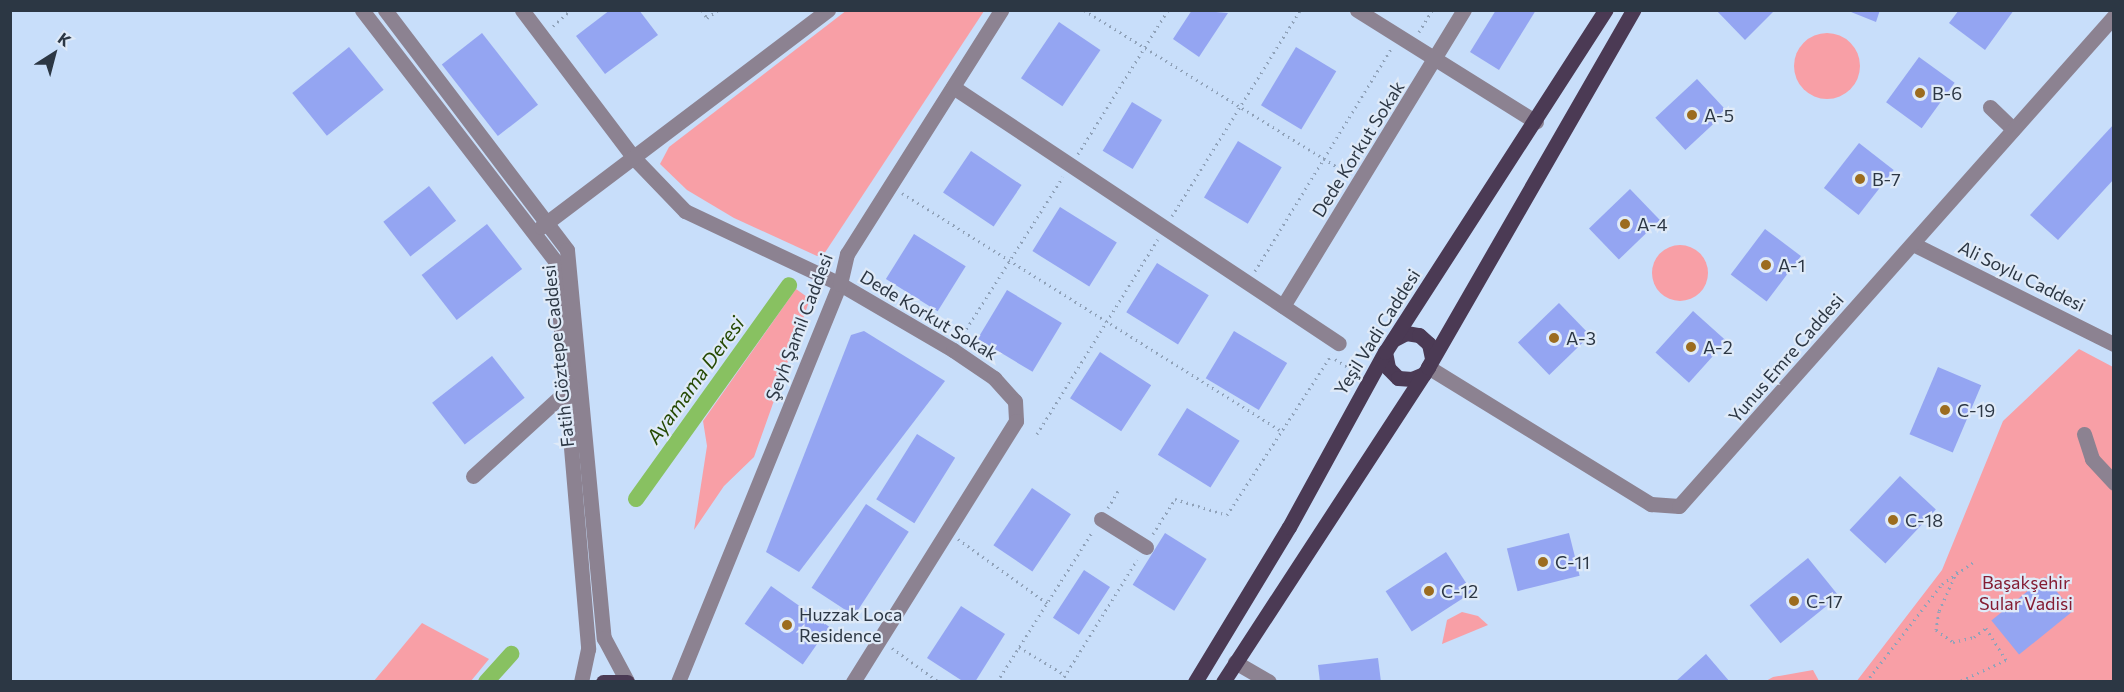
<!DOCTYPE html>
<meta charset="utf-8">
<style>
body{margin:0}
#map{position:relative;width:2124px;height:692px;overflow:hidden;background:#c8defa;font-family:Commissioner,sans-serif}
div>[style]{position:absolute}
[style*='--x']{left:calc(var(--x)*1px);top:calc(var(--y)*1px);width:calc(var(--w)*1px);rotate:calc(var(--a)*1deg)}
.green>*{inset:0;background:#f89fa6}
.round{border-radius:50%}
.canal>*{height:16px;margin:-8px;padding:0 8px;transform-origin:8px;border-radius:8px;background:#88c161}
.building>*{inset:0;background:#94a5f2;transform-origin:0 0}
.path>*{height:3px;margin-top:-1.5px;transform-origin:0;background:repeating-linear-gradient(90deg,#90a2b9 0 1.5px,transparent 0 6px)}
.minor>*{height:15px;margin:-7.5px;padding:0 7.5px;transform-origin:7.5px;border-radius:7.5px;background:#8c8291}
.major>*{height:15px;margin:-7.5px;padding:0 7.5px;transform-origin:7.5px;border-radius:7.5px;background:#4b3a54}
.dots>*{width:16px;height:16px;translate:-50% -50%;box-sizing:border-box;border:3px solid #dfeaf8;border-radius:50%}
span{translate:-50% -50%;white-space:nowrap;text-align:center;line-height:1.15;-webkit-text-stroke:4.5px #dfeaf8;paint-order:stroke}
.poi-label{font-size:18px;color:#2c3744}
.left{translate:0 -50%;text-align:left}
.street-label{font-size:18px;color:#2c3744}
.park-label{font-size:18px;color:#841d33}
.water-label{font-size:20px;color:#254902;font-style:italic}
.frame{position:absolute;inset:0;border:12px solid #2c3744;pointer-events:none}
.north{position:absolute;left:24px;top:24px;width:60px;height:60px;-webkit-text-stroke:4px #dfeaf8;paint-order:stroke;rotate:36deg;font-size:16px;font-weight:700;line-height:24px;text-align:center;color:#2c3744}
.north::after{content:'';display:block;margin:auto;width:21px;height:27px;background:#2c3744;clip-path:polygon(50% 0,100% 100%,50% 72%,0 100%)}
</style>
<div id="map">
<div class="green">
<div style="clip-path:polygon(847px 10px,984px 11px,824px 254px,817px 256px,734px 218px,687px 190px,660px 164px,669px 147px)"></div>
<div class="round" style="left:1794px;top:33px;width:66px;height:66px"></div>
<div class="round" style="left:1652px;top:245px;width:56px;height:56px"></div>
<div style="clip-path:polygon(796px 289px,810px 299px,754px 457px,724px 486px,694px 530px,707px 446px,703px 421px)"></div>
<div style="clip-path:polygon(2079px 349px,2113px 367px,2113px 681px,1856px 682px,1942px 570px,2003px 421px)"></div>
<div style="clip-path:polygon(1462px 612px,1478px 616px,1488px 625px,1442px 644px,1447px 620px)"></div>
<div style="clip-path:polygon(422px 623px,489px 659px,471px 681px,374px 681px)"></div>
<div style="clip-path:polygon(1813px 670px,1819px 681px,1766px 681px,1773px 677px)"></div>
</div>
<div class="canal">
<div style="--x:636;--y:499;--w:263;--a:-54.4"></div>
<div style="--x:486;--y:682;--w:38;--a:-48"></div>
</div>
<div class="building">
<div style="clip-path:polygon(610px 10px,639px 10px,658px 35px,605px 74px,576px 36px)"></div>
<div style="clip-path:polygon(1192px 10px,1228px 13px,1199px 57px,1173px 39px)"></div>
<div style="clip-path:polygon(1496px 10px,1536px 10px,1499px 70px,1470px 52px)"></div>
<div style="clip-path:polygon(1716px 10px,1775px 10px,1745px 40px)"></div>
<div style="clip-path:polygon(1846px 10px,1880px 10px,1876px 22px)"></div>
<div style="clip-path:polygon(1959px 10px,2014px 10px,1985px 50px,1949px 23px)"></div>
<div style="left:1059px;top:22px;width:50px;height:68px;rotate:34deg"></div>
<div style="left:482px;top:33px;width:91px;height:51px;rotate:52deg"></div>
<div style="left:349px;top:47px;width:55px;height:73px;rotate:51deg"></div>
<div style="left:1296px;top:47px;width:47px;height:68px;rotate:31deg"></div>
<div style="left:1919px;top:57px;width:44px;height:56px;rotate:36deg"></div>
<div style="left:1697px;top:79px;width:44px;height:57px;rotate:47deg"></div>
<div style="left:1132px;top:102px;width:35px;height:57px;rotate:31deg"></div>
<div style="clip-path:polygon(2114px 124px,2114px 179px,2058px 240px,2030px 215px)"></div>
<div style="left:1238px;top:141px;width:51px;height:66px;rotate:31deg"></div>
<div style="left:1859px;top:143px;width:44px;height:57px;rotate:38deg"></div>
<div style="left:971px;top:151px;width:61px;height:50px;rotate:34deg"></div>
<div style="left:429px;top:186px;width:44px;height:58px;rotate:52deg"></div>
<div style="left:1630px;top:189px;width:43px;height:57px;rotate:46deg"></div>
<div style="left:1060px;top:207px;width:67px;height:52px;rotate:32deg"></div>
<div style="left:487px;top:224px;width:57px;height:83px;rotate:52deg"></div>
<div style="left:1765px;top:229px;width:45px;height:57px;rotate:37deg"></div>
<div style="left:914px;top:234px;width:61px;height:53px;rotate:32deg"></div>
<div style="left:1157px;top:263px;width:61px;height:58px;rotate:32deg"></div>
<div style="left:1007px;top:290px;width:64px;height:57px;rotate:31deg"></div>
<div style="left:1559px;top:303px;width:45px;height:57px;rotate:46deg"></div>
<div style="left:1693px;top:311px;width:45px;height:56px;rotate:42deg"></div>
<div style="clip-path:polygon(864px 331px,945px 381px,799px 572px,766px 552px,851px 335px)"></div>
<div style="left:1234px;top:331px;width:62px;height:55px;rotate:31deg"></div>
<div style="left:1100px;top:352px;width:61px;height:55px;rotate:33deg"></div>
<div style="left:492px;top:356px;width:53px;height:76px;rotate:52deg"></div>
<div style="left:1938px;top:367px;width:47px;height:73px;rotate:23deg"></div>
<div style="left:1187px;top:408px;width:62px;height:55px;rotate:32deg"></div>
<div style="left:917px;top:434px;width:45px;height:77px;rotate:32deg"></div>
<div style="left:1900px;top:476px;width:49px;height:74px;rotate:43deg"></div>
<div style="left:1032px;top:488px;width:47px;height:69px;rotate:34deg"></div>
<div style="left:866px;top:504px;width:51px;height:100px;rotate:33deg"></div>
<div style="left:1165px;top:533px;width:49px;height:61px;rotate:32deg"></div>
<div style="left:1569px;top:533px;width:44px;height:64px;rotate:76deg"></div>
<div style="left:1446px;top:552px;width:48px;height:72px;rotate:57deg"></div>
<div style="left:1808px;top:558px;width:49px;height:75px;rotate:51deg"></div>
<div style="left:1084px;top:570px;width:31px;height:57px;rotate:33deg"></div>
<div style="left:2045px;top:577px;width:44px;height:69px;rotate:51deg"></div>
<div style="left:771px;top:586px;width:71px;height:46px;rotate:35deg"></div>
<div style="clip-path:polygon(961px 606px,1005px 634px,975px 682px,964px 682px,927px 658px)"></div>
<div style="clip-path:polygon(1706px 654px,1730px 682px,1675px 682px)"></div>
<div style="clip-path:polygon(1378px 658px,1381px 682px,1320px 682px,1318px 665px)"></div>
</div>
<div class="path">
<div style="--x:702;--y:10;--w:9;--a:58"></div>
<div style="--x:707;--y:18;--w:14;--a:-36"></div>
<div style="--x:1084;--y:10;--w:309;--a:31.8"></div>
<div style="--x:553;--y:26;--w:24;--a:-42"></div>
<div style="--x:1419;--y:32;--w:26;--a:-59"></div>
<div style="--x:1078;--y:154;--w:170;--a:-58"></div>
<div style="--x:902;--y:193;--w:448;--a:32.1"></div>
<div style="--x:1172;--y:216;--w:243;--a:-58.1"></div>
<div style="--x:1255;--y:271;--w:260;--a:-58.5"></div>
<div style="--x:960;--y:339;--w:192;--a:-57.6"></div>
<div style="--x:1335;--y:359;--w:26;--a:32"></div>
<div style="--x:1037;--y:434;--w:229;--a:-58.2"></div>
<div style="--x:1108;--y:508;--w:20;--a:-60"></div>
<div style="--x:1153;--y:534;--w:41;--a:-57.8"></div>
<div style="--x:1175;--y:499;--w:54;--a:17.1"></div>
<div style="--x:1227;--y:515;--w:192;--a:-56.9"></div>
<div style="--x:958;--y:539;--w:110;--a:35.7"></div>
<div style="--x:1957;--y:571;--w:44;--a:114.2"></div>
<div style="--x:1939;--y:611;--w:19;--a:99"></div>
<div style="--x:1936;--y:630;--w:21;--a:35"></div>
<div style="--x:1953;--y:642;--w:22;--a:-13"></div>
<div style="--x:1974;--y:637;--w:15;--a:-37"></div>
<div style="--x:1986;--y:628;--w:38;--a:58"></div>
<div style="--x:2006;--y:660;--w:53;--a:155.4"></div>
<div style="--x:1019;--y:647;--w:54;--a:31.3"></div>
<div style="--x:892;--y:648;--w:58;--a:35.9"></div>
<div style="--x:997;--y:682;--w:179;--a:-57.6"></div>
<div style="--x:1061;--y:682;--w:144;--a:-58.1"></div>
<div style="--x:1866;--y:682;--w:124;--a:-52.2"></div>
<div style="--x:1942;--y:584;--w:39;--a:-35"></div>
</div>
<div class="minor">
<div style="--x:362;--y:10;--w:317;--a:52.4"></div>
<div style="--x:555;--y:261;--w:389;--a:85.1"></div>
<div style="--x:588;--y:649;--w:34;--a:102"></div>
<div style="--x:385;--y:10;--w:301;--a:52.8"></div>
<div style="--x:567;--y:250;--w:390;--a:84.6"></div>
<div style="--x:604;--y:638;--w:49;--a:61.9"></div>
<div style="--x:522;--y:10;--w:184;--a:52.9"></div>
<div style="--x:633;--y:157;--w:75;--a:46.1"></div>
<div style="--x:685;--y:211;--w:171;--a:25.2"></div>
<div style="--x:840;--y:284;--w:131;--a:30.3"></div>
<div style="--x:953;--y:350;--w:50;--a:34.3"></div>
<div style="--x:994;--y:378;--w:31;--a:48"></div>
<div style="--x:1015;--y:401;--w:20;--a:87"></div>
<div style="--x:1016;--y:421;--w:308;--a:122"></div>
<div style="--x:1357;--y:10;--w:211;--a:32"></div>
<div style="--x:953;--y:87;--w:463;--a:33.6"></div>
<div style="--x:1990;--y:107;--w:32;--a:44"></div>
<div style="--x:541;--y:227;--w:360;--a:-37.1"></div>
<div style="--x:1913;--y:244;--w:225;--a:26.5"></div>
<div style="--x:1283;--y:306;--w:347;--a:-58.6"></div>
<div style="--x:1428;--y:367;--w:262;--a:31.6"></div>
<div style="--x:1651;--y:504;--w:28;--a:4"></div>
<div style="--x:1679;--y:506;--w:655;--a:-48.4"></div>
<div style="--x:2084;--y:434;--w:26;--a:72"></div>
<div style="--x:2092;--y:459;--w:33;--a:47"></div>
<div style="--x:473;--y:476;--w:134;--a:-42.3"></div>
<div style="--x:1101;--y:519;--w:53;--a:31.9"></div>
<div style="--x:1235;--y:662;--w:39;--a:30"></div>
<div style="--x:678;--y:682;--w:430;--a:-67.9"></div>
<div style="--x:840;--y:284;--w:31;--a:-77"></div>
<div style="--x:847;--y:254;--w:289;--a:-57.7"></div>
</div>
<div class="major">
<div style="--x:1393;--y:340;--w:15;--a:-28"></div>
<div style="--x:1406;--y:333;--w:13;--a:9"></div>
<div style="--x:1419;--y:335;--w:13;--a:42"></div>
<div style="--x:1429;--y:344;--w:14;--a:78"></div>
<div style="--x:1385;--y:352;--w:16;--a:79"></div>
<div style="--x:1388;--y:368;--w:14;--a:45"></div>
<div style="--x:1398;--y:378;--w:14;--a:4"></div>
<div style="--x:1412;--y:379;--w:13;--a:-23"></div>
<div style="--x:603;--y:682;--w:24;--a:0"></div>
<div style="--x:1195;--y:682;--w:181;--a:-58.8"></div>
<div style="--x:1289;--y:527;--w:200;--a:-61.3"></div>
<div style="--x:1385;--y:352;--w:407;--a:-57.2"></div>
<div style="--x:1223;--y:682;--w:376;--a:-56.9"></div>
<div style="--x:1428;--y:367;--w:412;--a:-60.1"></div>
</div>
<div class="dots">
<div style="left:1920px;top:93px;background:#9c6c1f"></div>
<div style="left:1692px;top:115px;background:#9c6c1f"></div>
<div style="left:1860px;top:179px;background:#9c6c1f"></div>
<div style="left:1625px;top:224px;background:#9c6c1f"></div>
<div style="left:1766px;top:265px;background:#9c6c1f"></div>
<div style="left:1554px;top:338px;background:#9c6c1f"></div>
<div style="left:1691px;top:347px;background:#9c6c1f"></div>
<div style="left:1945px;top:410px;background:#9c6c1f"></div>
<div style="left:1893px;top:520px;background:#9c6c1f"></div>
<div style="left:1543px;top:562px;background:#9c6c1f"></div>
<div style="left:1429px;top:591px;background:#9c6c1f"></div>
<div style="left:1794px;top:601px;background:#9c6c1f"></div>
<div style="left:787px;top:625px;background:#9c6c1f"></div>
</div>
<div class="poi-label">
<span class="left" style="left:1932px;top:93px">B-6</span>
<span class="left" style="left:1704px;top:115px">A-5</span>
<span class="left" style="left:1872px;top:179px">B-7</span>
<span class="left" style="left:1637px;top:224px">A-4</span>
<span class="left" style="left:1778px;top:265px">A-1</span>
<span class="left" style="left:1566px;top:338px">A-3</span>
<span class="left" style="left:1703px;top:347px">A-2</span>
<span class="left" style="left:1957px;top:410px">C-19</span>
<span class="left" style="left:1905px;top:520px">C-18</span>
<span class="left" style="left:1555px;top:562px">C-11</span>
<span class="left" style="left:1441px;top:591px">C-12</span>
<span class="left" style="left:1806px;top:601px">C-17</span>
<span class="left" style="left:799px;top:625px">Huzzak Loca<br>Residence</span>
</div>
<div class="street-label">
<span style="left:1358px;top:149px;rotate:-58deg">Dede Korkut Sokak</span>
<span style="left:2022px;top:276px;rotate:26deg">Ali Soylu Caddesi</span>
<span style="left:929px;top:315px;rotate:31deg">Dede Korkut Sokak</span>
<span style="left:799px;top:327px;rotate:-69deg">Şeyh Şamil Caddesi</span>
<span style="left:1377px;top:332px;rotate:-58deg">Yeşil Vadi Caddesi</span>
<span style="left:558px;top:356px;rotate:-96deg">Fatih Göztepe Caddesi</span>
<span style="left:1786px;top:358px;rotate:-49deg">Yunus Emre Caddesi</span>
</div>
<div class="park-label">
<span style="left:2026px;top:593px">Başakşehir<br>Sular Vadisi</span>
</div>
<div class="water-label">
<span style="left:695px;top:380px;rotate:-54deg">Ayamama Deresi</span>
</div>
<div class="frame"></div>
<div class="north">K</div>
</div>
